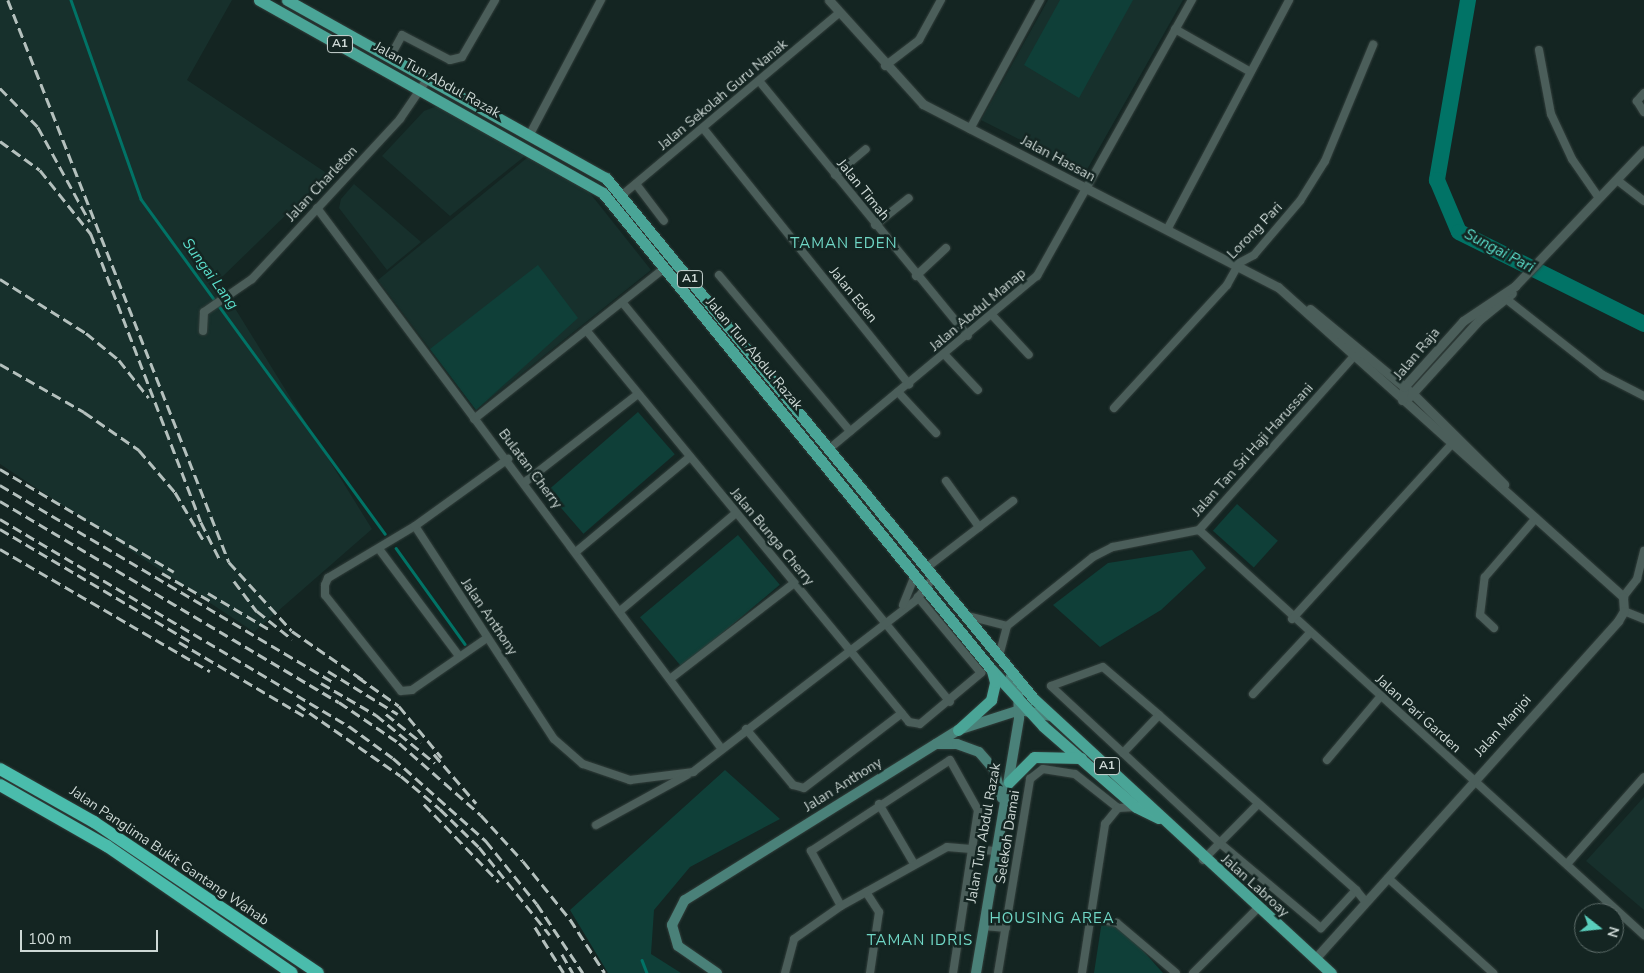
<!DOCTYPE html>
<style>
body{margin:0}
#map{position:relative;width:1644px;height:973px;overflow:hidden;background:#142522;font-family:"Nunito Sans",sans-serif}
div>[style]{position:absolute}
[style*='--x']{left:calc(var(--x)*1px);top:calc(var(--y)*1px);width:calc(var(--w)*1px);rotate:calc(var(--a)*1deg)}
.built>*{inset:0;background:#17302c}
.green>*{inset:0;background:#0f3f38;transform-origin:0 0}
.stream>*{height:2.5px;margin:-1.25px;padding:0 1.25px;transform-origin:1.25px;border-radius:1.25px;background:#017366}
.river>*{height:16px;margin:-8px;padding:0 8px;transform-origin:8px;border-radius:8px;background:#017366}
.roads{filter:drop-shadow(0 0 1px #323e3b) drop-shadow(0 0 1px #323e3b)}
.minor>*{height:8px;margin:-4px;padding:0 4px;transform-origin:4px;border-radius:4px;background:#4b5e5a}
.tertiary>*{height:9px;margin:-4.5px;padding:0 4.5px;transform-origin:4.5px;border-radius:4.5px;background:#4b5e5a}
.secondary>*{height:10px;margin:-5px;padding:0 5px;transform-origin:5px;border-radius:5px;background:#4a8179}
.primary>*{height:11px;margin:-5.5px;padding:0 5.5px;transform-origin:5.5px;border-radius:5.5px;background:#4aa597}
.trunk>*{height:12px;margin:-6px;padding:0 6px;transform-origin:6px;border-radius:6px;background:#4abcac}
.rail>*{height:2.5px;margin-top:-1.25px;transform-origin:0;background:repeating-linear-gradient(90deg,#b4c0bd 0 10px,transparent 0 15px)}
span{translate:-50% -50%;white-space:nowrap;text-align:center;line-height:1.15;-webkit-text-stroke:5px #142522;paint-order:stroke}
.shield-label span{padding:1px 4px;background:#142522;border:1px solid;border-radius:4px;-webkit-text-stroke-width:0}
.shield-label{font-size:12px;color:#cdd8d5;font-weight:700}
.street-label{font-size:14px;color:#cdd8d5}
.neighbourhood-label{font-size:15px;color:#70d7c6;letter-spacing:1px}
.water-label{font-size:15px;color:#5bdfcc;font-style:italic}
.north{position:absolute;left:1574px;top:903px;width:50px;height:50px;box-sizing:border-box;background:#142522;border:1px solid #5e6d6a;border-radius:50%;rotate:106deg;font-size:14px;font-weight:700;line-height:20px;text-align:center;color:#cdd8d5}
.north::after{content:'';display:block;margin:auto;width:18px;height:22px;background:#5acebc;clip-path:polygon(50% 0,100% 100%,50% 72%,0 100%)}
.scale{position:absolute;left:20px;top:930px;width:138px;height:22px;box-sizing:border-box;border:2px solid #cdd8d5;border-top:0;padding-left:6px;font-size:15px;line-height:18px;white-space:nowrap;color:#cdd8d5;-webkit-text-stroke:4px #142522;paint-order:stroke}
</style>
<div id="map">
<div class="built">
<div style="clip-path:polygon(0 0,232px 0,187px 80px,328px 174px,218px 281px,372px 529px,254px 632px,0 464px)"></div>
<div style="clip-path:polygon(1048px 0,1183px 0,1085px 173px,981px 120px)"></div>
<div style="clip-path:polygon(437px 106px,525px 156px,450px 216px,382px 156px,424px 111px)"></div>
<div style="clip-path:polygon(528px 157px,589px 192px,651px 270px,476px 410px,378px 280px)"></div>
<div style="clip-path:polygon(354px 184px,421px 242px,387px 270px,339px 208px,341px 199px)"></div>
<div style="clip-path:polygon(1644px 797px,1644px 910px,1586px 861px)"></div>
</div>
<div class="green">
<div style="clip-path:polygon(1060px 0,1133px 0,1079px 98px,1024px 65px)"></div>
<div style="clip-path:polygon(538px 265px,578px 318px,476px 410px,430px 349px)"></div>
<div style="left:638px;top:412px;width:56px;height:121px;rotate:49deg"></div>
<div style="left:1237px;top:504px;width:55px;height:36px;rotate:42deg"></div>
<div style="left:738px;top:535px;width:65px;height:128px;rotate:50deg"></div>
<div style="clip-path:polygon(1192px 550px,1206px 568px,1161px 610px,1100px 647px,1053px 605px,1108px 563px)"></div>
<div style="clip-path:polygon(725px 770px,780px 819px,690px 867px,654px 910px,651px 954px,681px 973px,608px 973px,570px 910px)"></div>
<div style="clip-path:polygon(1103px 914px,1118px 923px,1163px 973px,1094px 973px)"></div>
</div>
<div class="stream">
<div style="--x:71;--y:0;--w:211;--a:70.6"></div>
<div style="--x:141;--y:199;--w:414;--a:53.9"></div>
<div style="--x:396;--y:548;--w:118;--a:54.3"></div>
<div style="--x:642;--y:960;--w:14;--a:69"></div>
</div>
<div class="river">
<div style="--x:1468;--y:0;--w:183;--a:99.8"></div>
<div style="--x:1437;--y:180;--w:56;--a:67.1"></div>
<div style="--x:1459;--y:232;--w:207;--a:26.4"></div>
</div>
<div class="roads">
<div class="minor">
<div style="--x:1175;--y:29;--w:85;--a:29.6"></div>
<div style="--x:1539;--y:50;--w:65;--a:79.4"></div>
<div style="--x:1551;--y:114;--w:50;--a:65"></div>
<div style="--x:1572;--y:159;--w:47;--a:55.3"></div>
<div style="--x:390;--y:57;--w:25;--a:-61"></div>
<div style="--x:402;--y:35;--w:54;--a:27.5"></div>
<div style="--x:450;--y:60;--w:12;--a:-14"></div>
<div style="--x:462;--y:57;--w:66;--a:-59.9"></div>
<div style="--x:885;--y:66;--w:43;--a:-37.4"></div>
<div style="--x:919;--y:40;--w:46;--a:-61.2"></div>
<div style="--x:760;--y:82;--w:328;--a:50.7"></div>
<div style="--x:1644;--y:93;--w:11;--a:131"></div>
<div style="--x:1637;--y:101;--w:13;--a:58"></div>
<div style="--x:703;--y:128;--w:329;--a:51.2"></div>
<div style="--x:970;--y:129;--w:147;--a:-61.5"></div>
<div style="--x:530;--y:134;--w:152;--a:-62.1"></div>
<div style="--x:835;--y:175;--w:40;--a:-40"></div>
<div style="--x:1617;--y:180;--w:34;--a:38"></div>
<div style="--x:636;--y:184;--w:46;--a:52.9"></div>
<div style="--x:621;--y:196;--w:285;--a:-40"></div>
<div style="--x:317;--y:208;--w:674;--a:53.2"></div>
<div style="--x:875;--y:225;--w:43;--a:-38.5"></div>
<div style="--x:1168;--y:228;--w:258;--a:-62"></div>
<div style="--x:719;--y:275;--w:204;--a:50"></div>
<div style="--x:916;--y:276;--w:41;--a:-43"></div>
<div style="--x:1505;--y:298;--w:125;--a:38.2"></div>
<div style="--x:1603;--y:375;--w:46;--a:27.1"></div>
<div style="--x:622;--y:302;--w:517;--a:50.65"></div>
<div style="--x:992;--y:315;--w:54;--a:47.2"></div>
<div style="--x:586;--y:330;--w:508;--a:50.51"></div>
<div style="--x:909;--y:722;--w:11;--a:10"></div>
<div style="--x:920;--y:724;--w:80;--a:-39.9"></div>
<div style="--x:981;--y:673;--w:99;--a:-129.7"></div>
<div style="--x:203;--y:331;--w:19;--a:-87"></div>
<div style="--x:204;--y:312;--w:58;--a:-34.5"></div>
<div style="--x:252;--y:279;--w:218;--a:-47.2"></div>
<div style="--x:400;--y:119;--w:50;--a:-55.7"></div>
<div style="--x:945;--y:355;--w:48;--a:46.7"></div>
<div style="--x:898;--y:392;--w:56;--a:47.2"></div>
<div style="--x:1114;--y:408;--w:167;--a:-47.4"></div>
<div style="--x:1227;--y:285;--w:25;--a:-61"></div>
<div style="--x:1239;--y:263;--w:17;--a:-28"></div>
<div style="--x:1254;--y:255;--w:71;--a:-49.6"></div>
<div style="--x:1300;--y:201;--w:47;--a:-58"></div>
<div style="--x:1325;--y:161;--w:126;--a:-67.5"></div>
<div style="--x:474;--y:419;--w:241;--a:-38.4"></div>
<div style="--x:829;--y:449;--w:271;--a:-39.8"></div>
<div style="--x:1037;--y:276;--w:317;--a:-60.7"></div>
<div style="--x:946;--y:481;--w:57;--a:54.3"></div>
<div style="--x:525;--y:482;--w:143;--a:-37.9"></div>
<div style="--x:415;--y:526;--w:254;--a:56.9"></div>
<div style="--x:554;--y:739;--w:38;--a:41"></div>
<div style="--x:583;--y:764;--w:50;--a:18.8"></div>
<div style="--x:630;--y:780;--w:64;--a:-7.2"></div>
<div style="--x:693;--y:772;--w:282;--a:-37.6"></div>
<div style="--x:916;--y:600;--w:29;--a:-52"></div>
<div style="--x:1199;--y:530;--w:602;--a:42.31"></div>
<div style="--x:379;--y:549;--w:134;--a:53.2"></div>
<div style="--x:577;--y:551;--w:147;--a:-39.8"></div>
<div style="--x:926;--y:568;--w:110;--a:-37.6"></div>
<div style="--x:1623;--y:597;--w:23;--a:-52"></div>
<div style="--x:1637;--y:579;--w:29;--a:-76"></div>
<div style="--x:903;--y:605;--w:32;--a:-68"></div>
<div style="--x:620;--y:611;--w:152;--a:-40.2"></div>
<div style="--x:1624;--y:611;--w:22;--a:22"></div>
<div style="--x:968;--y:616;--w:40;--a:14.4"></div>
<div style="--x:1292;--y:619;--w:237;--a:-47.6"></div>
<div style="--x:1494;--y:628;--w:19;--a:-137"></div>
<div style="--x:1480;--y:615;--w:38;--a:-83"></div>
<div style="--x:1485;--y:577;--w:78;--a:-49.2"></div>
<div style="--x:487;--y:638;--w:91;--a:145.3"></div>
<div style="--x:412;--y:690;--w:11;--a:175"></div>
<div style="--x:401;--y:691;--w:122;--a:-128.4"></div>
<div style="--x:325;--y:595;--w:10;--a:-90"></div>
<div style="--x:325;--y:585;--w:8;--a:-67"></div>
<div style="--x:328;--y:578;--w:101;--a:-30.9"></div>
<div style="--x:415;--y:526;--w:115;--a:-35.8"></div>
<div style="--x:999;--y:656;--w:31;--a:-75"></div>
<div style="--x:1007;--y:626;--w:110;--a:-38.7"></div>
<div style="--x:1093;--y:557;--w:22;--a:-27"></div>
<div style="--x:1113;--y:547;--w:88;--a:-11.2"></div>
<div style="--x:1199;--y:530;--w:233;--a:-48.3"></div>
<div style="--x:670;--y:679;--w:157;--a:-37.7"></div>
<div style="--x:1253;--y:694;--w:82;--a:-47"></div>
<div style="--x:746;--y:729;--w:73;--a:50"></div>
<div style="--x:793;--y:785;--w:11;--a:15"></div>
<div style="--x:804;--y:788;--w:123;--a:-37.4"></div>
<div style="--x:1123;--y:753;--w:52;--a:-46.5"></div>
<div style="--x:1327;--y:760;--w:82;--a:-49.9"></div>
<div style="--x:879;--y:804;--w:69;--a:59.7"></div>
<div style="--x:596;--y:825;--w:104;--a:-28.8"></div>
<div style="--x:1203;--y:860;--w:77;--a:-45.5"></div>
<div style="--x:1567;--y:864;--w:116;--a:-48.5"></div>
<div style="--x:1388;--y:878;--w:142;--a:42.1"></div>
<div style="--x:1356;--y:890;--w:52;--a:132.6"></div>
<div style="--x:1321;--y:928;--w:131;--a:-140"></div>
<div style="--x:1221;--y:844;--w:232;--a:-137.1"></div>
<div style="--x:1051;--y:686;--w:55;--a:-20.1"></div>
<div style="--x:1103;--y:667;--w:74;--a:40.6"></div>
<div style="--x:1159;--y:715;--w:264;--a:41.6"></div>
<div style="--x:1356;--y:890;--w:14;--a:51"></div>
<div style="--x:866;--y:892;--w:24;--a:57"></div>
<div style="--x:879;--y:912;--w:62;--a:98.4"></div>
<div style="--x:841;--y:906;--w:63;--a:-118.6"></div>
<div style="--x:811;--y:851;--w:166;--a:-33.2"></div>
<div style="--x:950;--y:760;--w:57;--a:60.8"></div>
<div style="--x:978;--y:810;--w:165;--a:98.7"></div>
<div style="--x:1092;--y:918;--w:25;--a:11"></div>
<div style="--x:1117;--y:923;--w:77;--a:40.3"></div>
<div style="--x:984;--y:926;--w:22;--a:5"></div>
<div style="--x:785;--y:973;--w:35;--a:-75"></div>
<div style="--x:794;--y:939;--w:57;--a:-35.1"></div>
<div style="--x:841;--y:906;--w:121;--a:-29.1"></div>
<div style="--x:947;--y:847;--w:48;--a:4.8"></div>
<div style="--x:998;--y:973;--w:197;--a:-80.6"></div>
<div style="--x:1030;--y:779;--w:16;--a:-38"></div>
<div style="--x:1043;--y:769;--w:32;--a:9"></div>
<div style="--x:1075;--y:774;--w:55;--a:38.3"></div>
<div style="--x:1082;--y:973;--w:151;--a:-81.2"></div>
<div style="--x:1105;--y:824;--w:21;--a:-51"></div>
<div style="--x:1118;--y:808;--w:18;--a:-3"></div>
<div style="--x:1193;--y:973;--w:91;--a:-45"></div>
</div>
<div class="tertiary">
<div style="--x:829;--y:0;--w:140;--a:47.9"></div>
<div style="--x:923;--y:104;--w:399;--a:27.3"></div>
<div style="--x:1278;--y:287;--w:464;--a:41.9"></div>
<div style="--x:1623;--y:597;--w:14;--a:86"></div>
<div style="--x:1624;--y:611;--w:12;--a:121"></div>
<div style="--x:1618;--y:621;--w:454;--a:131.9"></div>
<div style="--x:1310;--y:309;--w:135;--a:39.6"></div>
<div style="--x:1414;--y:395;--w:127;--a:44.7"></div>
<div style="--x:1409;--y:397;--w:105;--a:-47.7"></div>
<div style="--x:1480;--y:319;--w:41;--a:-39.1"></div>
<div style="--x:1402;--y:400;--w:13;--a:-81"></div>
<div style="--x:1404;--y:387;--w:89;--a:-48.2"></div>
<div style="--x:1463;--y:321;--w:63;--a:-33.9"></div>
<div style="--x:1515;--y:286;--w:187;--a:-46.5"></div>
</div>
<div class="secondary">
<div style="--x:936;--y:744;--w:21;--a:0"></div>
<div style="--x:957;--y:744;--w:23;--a:20"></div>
<div style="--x:979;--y:752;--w:23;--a:49"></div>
<div style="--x:994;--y:769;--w:30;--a:75"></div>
<div style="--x:717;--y:973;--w:47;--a:-145.3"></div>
<div style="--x:678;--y:946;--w:22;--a:-106"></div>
<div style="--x:672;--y:925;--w:28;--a:-63"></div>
<div style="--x:685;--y:900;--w:322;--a:-31.9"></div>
<div style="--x:958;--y:730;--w:65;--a:-17.9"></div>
<div style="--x:1020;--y:710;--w:32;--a:11"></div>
<div style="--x:976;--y:973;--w:259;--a:-80.4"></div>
<div style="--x:1019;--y:718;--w:26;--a:-92"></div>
<div style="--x:1018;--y:692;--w:17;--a:-115"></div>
</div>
<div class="primary">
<div style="--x:259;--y:0;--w:394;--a:29.3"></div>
<div style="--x:603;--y:193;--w:614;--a:50.82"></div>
<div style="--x:991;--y:669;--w:77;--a:47.6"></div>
<div style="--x:1043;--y:726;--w:123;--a:41.1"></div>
<div style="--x:1136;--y:807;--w:25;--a:26"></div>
<div style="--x:287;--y:0;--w:365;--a:29.2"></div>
<div style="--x:606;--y:178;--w:674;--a:50.6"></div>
<div style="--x:1034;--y:699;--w:404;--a:42.7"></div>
<div style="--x:958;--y:730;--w:45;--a:-42.3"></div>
<div style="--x:991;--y:700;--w:18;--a:-77"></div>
<div style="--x:995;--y:682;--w:11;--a:-105"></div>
<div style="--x:1009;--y:782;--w:35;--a:-45"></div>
<div style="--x:1034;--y:757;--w:47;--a:1.2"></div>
</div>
<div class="trunk">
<div style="--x:0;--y:769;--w:108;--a:29.4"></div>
<div style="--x:94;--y:822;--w:270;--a:34"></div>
<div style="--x:0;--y:785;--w:123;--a:29.7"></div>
<div style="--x:107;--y:846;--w:224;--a:34.5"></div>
</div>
</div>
<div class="rail">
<div style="--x:8;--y:0;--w:604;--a:68.53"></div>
<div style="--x:229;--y:562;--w:93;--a:47.6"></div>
<div style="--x:292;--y:631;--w:86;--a:34.6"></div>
<div style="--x:0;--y:88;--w:54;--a:45.7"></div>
<div style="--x:38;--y:127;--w:108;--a:61.3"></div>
<div style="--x:0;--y:141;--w:49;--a:35.9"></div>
<div style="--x:40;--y:170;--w:82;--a:51.4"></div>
<div style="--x:91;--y:234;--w:308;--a:69.1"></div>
<div style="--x:201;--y:522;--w:42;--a:63.4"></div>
<div style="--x:0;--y:279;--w:102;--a:32.1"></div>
<div style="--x:86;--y:333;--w:43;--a:39.3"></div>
<div style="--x:119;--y:360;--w:48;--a:51.7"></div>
<div style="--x:0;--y:364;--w:97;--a:29.7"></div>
<div style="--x:84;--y:412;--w:67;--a:34.6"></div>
<div style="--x:139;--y:450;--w:55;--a:49.4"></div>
<div style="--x:175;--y:492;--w:57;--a:59.4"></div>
<div style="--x:0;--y:469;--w:202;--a:30.6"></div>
<div style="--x:0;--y:485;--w:389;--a:30.6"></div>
<div style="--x:0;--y:501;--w:394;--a:30.7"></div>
<div style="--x:339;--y:702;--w:73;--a:34.3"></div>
<div style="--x:399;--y:743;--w:109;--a:41.3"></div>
<div style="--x:481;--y:815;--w:62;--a:47.6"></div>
<div style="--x:523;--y:861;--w:75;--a:51"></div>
<div style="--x:570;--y:919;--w:64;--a:57.1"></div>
<div style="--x:0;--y:519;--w:406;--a:30.7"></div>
<div style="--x:349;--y:726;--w:54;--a:36"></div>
<div style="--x:393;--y:758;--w:125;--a:41.7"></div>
<div style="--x:486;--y:841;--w:81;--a:51"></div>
<div style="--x:537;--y:904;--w:83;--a:56.3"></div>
<div style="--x:0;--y:529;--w:222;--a:30.6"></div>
<div style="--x:0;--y:549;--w:243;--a:30.2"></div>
<div style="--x:162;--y:573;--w:58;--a:30.1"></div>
<div style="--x:234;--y:581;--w:38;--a:53"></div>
<div style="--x:257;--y:611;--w:45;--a:38.7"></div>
<div style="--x:208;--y:593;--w:74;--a:30.7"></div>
<div style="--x:179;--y:642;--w:145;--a:30.6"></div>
<div style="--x:328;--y:671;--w:82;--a:31.6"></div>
<div style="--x:358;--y:677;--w:50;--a:35.3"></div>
<div style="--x:399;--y:706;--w:67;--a:50.4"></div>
<div style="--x:321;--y:683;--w:64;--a:30.2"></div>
<div style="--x:376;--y:715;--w:76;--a:39.1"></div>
<div style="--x:297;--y:704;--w:126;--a:34.7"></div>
<div style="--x:401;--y:776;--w:51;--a:40.2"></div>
<div style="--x:440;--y:809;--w:54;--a:44.3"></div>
<div style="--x:479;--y:847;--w:113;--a:51.1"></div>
<div style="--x:386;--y:714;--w:45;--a:38.7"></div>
<div style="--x:434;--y:754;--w:65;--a:49.4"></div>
<div style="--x:424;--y:804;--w:108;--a:46.1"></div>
<div style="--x:535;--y:927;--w:54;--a:57.8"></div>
<div style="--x:562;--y:954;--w:22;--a:60"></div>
</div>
<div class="shield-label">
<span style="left:340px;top:44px">A1</span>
<span style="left:690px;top:279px">A1</span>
<span style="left:1107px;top:766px">A1</span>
</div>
<div class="street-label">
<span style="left:437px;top:80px;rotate:29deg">Jalan Tun Abdul Razak</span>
<span style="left:723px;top:95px;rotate:-40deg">Jalan Sekolah Guru Nanak</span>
<span style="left:1058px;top:159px;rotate:28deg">Jalan Hassan</span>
<span style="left:322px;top:184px;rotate:-47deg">Jalan Charleton</span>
<span style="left:863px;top:190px;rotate:51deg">Jalan Timah</span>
<span style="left:1255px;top:231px;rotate:-46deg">Lorong Pari</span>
<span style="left:853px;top:295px;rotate:51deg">Jalan Eden</span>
<span style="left:978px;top:310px;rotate:-40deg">Jalan Abdul Manap</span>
<span style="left:754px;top:354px;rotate:50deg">Jalan Tun Abdul Razak</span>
<span style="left:1417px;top:354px;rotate:-50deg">Jalan Raja</span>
<span style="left:1253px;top:450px;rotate:-48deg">Jalan Tan Sri Haji Harussani</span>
<span style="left:530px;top:469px;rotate:53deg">Bulatan Cherry</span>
<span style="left:772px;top:537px;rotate:50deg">Jalan Bunga Cherry</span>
<span style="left:489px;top:617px;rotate:56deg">Jalan Anthony</span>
<span style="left:1418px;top:714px;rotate:42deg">Jalan Pari Garden</span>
<span style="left:1503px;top:726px;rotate:-48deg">Jalan Manjoi</span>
<span style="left:843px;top:785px;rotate:-32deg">Jalan Anthony</span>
<span style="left:984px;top:833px;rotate:-80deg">Jalan Tun Abdul Razak</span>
<span style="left:1008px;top:837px;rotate:-81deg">Selekoh Damai</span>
<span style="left:169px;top:856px;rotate:34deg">Jalan Panglima Bukit Gantang Wahab</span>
<span style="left:1255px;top:886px;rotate:42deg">Jalan Labroay</span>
</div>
<div class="neighbourhood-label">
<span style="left:844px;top:244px">TAMAN EDEN</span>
<span style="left:1052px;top:919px">HOUSING AREA</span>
<span style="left:920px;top:941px">TAMAN IDRIS</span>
</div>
<div class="water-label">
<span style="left:1499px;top:251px;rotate:28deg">Sungai Pari</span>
<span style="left:210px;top:274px;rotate:54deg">Sungai Lang</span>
</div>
<div class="north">N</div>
<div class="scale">100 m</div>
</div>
